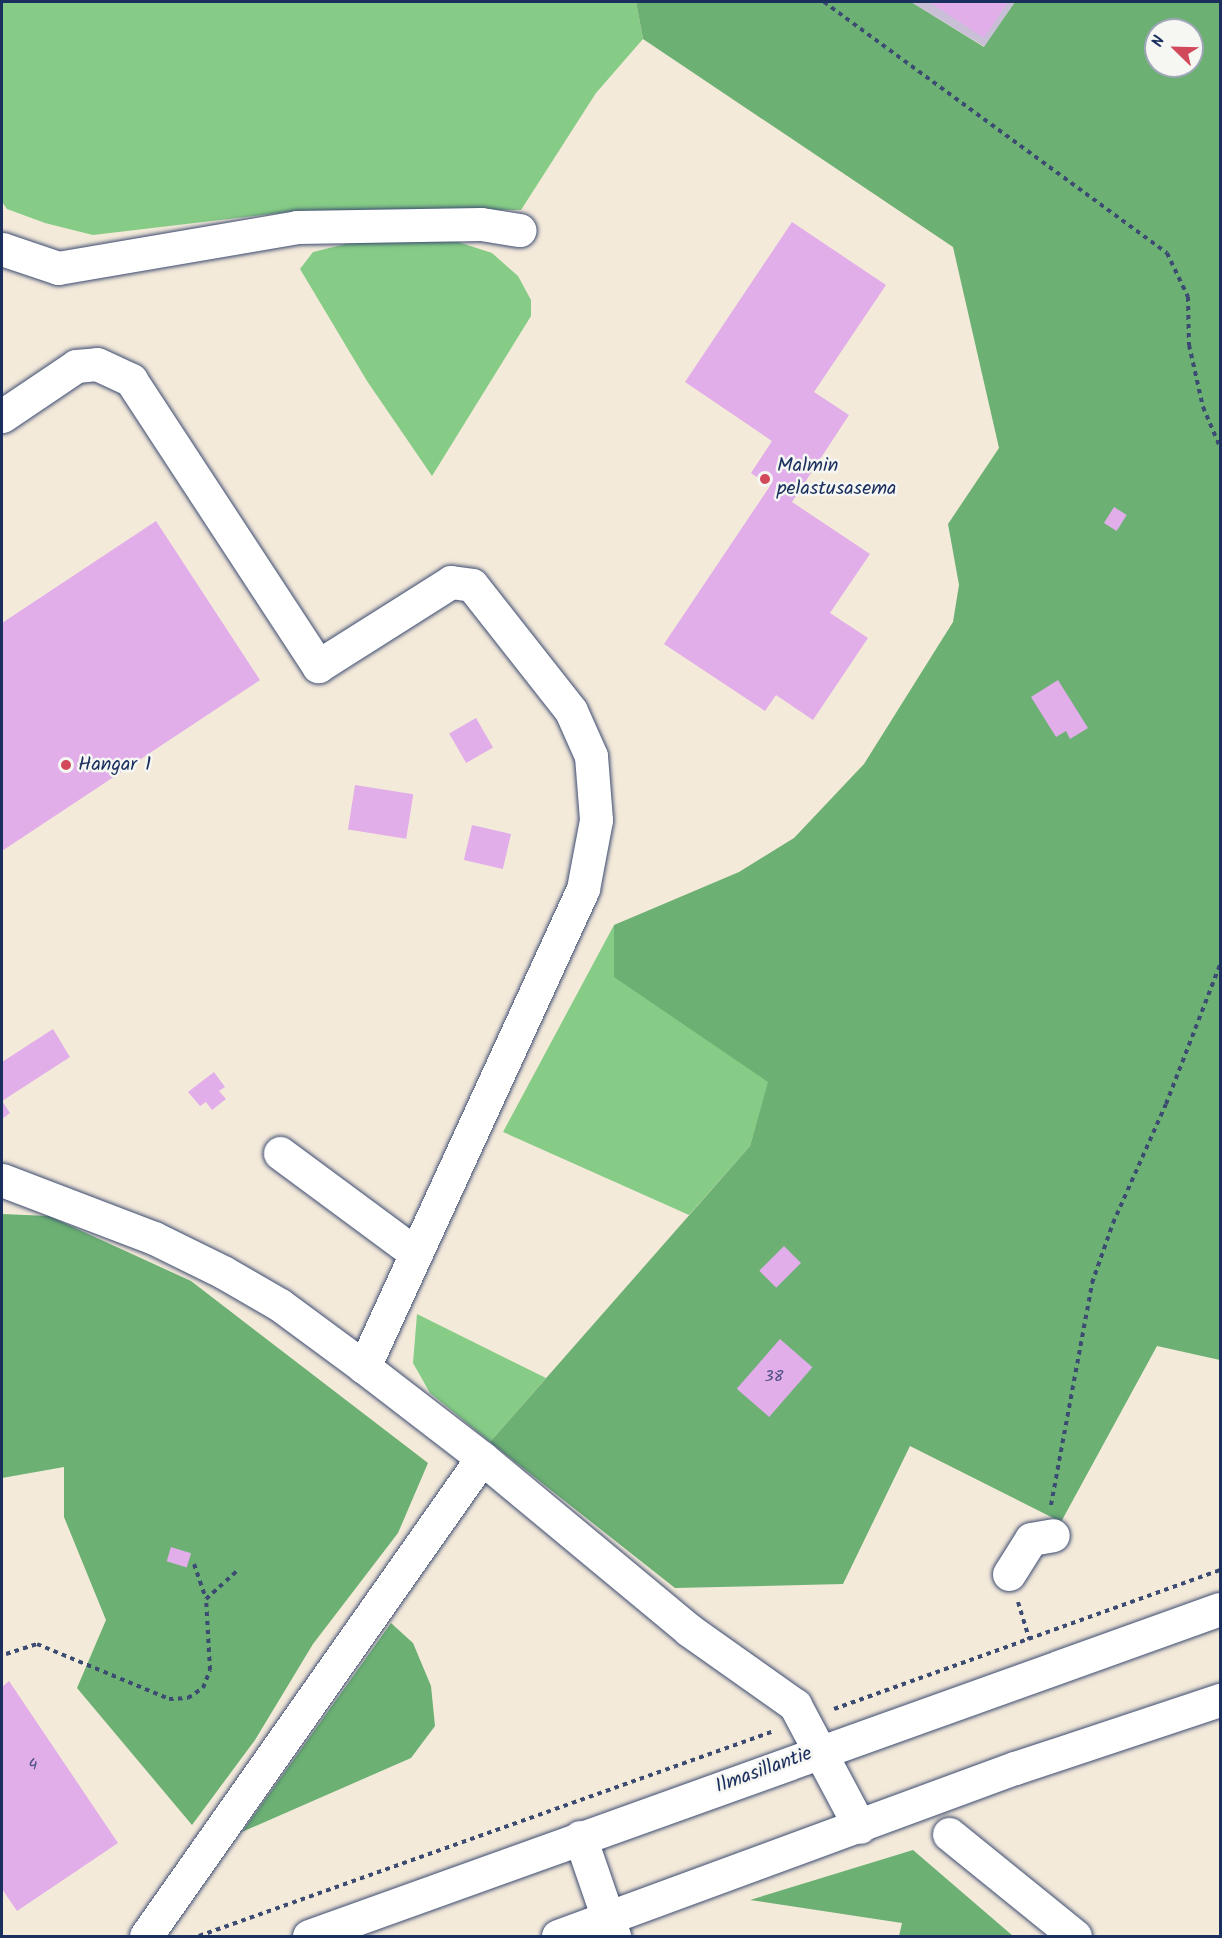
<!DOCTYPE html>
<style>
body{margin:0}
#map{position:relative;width:1222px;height:1938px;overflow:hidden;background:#f4eada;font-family:Kalam,sans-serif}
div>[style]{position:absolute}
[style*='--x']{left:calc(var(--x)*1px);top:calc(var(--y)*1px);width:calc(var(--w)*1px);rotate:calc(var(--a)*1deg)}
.industrial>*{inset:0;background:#c9bfd7}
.green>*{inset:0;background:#86cc86}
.forest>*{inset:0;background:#6cb073}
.building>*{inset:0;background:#e1aee9;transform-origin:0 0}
.path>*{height:4px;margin-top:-2px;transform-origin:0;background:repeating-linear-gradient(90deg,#3c4b71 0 4.5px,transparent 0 9px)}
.roads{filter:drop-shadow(0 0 2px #3c4b71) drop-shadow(0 0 2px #3c4b71)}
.minor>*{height:33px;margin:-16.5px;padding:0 16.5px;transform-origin:16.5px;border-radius:16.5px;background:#fff}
.major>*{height:33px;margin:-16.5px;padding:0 16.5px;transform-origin:16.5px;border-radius:16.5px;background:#fff}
.dots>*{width:16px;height:16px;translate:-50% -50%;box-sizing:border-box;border:3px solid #f6f6f2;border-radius:50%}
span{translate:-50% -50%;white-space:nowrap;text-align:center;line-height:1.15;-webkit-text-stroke:5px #f6f6f2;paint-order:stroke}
.number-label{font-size:16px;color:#4c4f81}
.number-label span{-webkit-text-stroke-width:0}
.poi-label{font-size:20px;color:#1b2f5e}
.left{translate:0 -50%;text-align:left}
.street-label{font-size:20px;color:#1b2f5e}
.frame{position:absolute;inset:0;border:3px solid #1b2f5e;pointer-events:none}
.north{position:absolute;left:1144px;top:18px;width:60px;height:60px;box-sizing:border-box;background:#f6f6f2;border:2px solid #9ea6b7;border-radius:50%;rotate:293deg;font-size:16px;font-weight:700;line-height:24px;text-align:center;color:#1b2f5e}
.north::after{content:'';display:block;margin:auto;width:21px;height:27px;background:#d1495b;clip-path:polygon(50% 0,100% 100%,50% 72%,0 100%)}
</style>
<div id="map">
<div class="industrial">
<div style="clip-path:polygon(911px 2px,1015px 2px,985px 47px)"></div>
</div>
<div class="green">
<div style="clip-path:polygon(2px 2px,636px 2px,643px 39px,596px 93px,521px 210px,296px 211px,93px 235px,45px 223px,7px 209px,2px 202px)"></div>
<div style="clip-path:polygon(424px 238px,458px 242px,492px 253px,518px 276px,531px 300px,531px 316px,432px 476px,367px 381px,300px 269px,313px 252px,358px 241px)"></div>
<div style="clip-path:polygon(614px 925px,615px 977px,769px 1081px,750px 1146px,689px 1215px,503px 1132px)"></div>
<div style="clip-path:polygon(417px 1314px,546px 1378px,490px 1442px,430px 1393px,413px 1363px)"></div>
</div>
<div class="forest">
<div style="clip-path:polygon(evenodd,636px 2px,911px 2px,984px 47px,1015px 2px,1220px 2px,1220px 1360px,1157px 1346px,1061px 1522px,910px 1446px,843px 1584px,675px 1588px,490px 1442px,750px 1146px,768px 1082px,614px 977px,614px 925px,739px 872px,794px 838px,864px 764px,953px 622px,959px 585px,948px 524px,999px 448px,953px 247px,643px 39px,636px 2px,1156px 30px,1192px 30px,1192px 66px,1156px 66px,1156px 30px)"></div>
<div style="clip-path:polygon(2px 1214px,49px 1216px,191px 1281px,428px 1463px,398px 1533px,313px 1644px,255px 1740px,192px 1825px,77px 1688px,106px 1620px,64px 1517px,64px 1467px,2px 1478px)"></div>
<div style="clip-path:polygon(391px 1623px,413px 1643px,431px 1686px,435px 1726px,411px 1758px,242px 1832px)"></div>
<div style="clip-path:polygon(913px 1850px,1013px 1936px,899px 1936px,902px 1923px,750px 1900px)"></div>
</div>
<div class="building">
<div style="clip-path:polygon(929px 2px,1008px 2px,984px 38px)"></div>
<div style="clip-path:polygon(792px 222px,886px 285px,814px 392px,849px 415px,792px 502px,870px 554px,830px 613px,868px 638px,813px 720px,776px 695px,765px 711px,664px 644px,770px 486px,751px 473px,772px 441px,685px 382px)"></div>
<div style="left:1114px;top:507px;width:15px;height:19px;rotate:32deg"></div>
<div style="clip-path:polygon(156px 521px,260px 680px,2px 851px,2px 623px)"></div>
<div style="clip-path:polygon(1058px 680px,1088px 728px,1070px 739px,1066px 731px,1056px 737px,1031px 697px)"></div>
<div style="left:476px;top:718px;width:34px;height:31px;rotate:60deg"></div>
<div style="left:355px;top:785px;width:59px;height:45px;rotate:9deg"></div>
<div style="left:472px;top:825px;width:40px;height:36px;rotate:13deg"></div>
<div style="clip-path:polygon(53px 1029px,70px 1057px,2px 1101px,10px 1113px,2px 1119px,2px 1062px)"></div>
<div style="clip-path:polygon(214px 1072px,225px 1087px,219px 1091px,226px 1099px,212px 1110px,206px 1102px,200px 1106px,188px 1092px)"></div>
<div style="left:784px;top:1246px;width:24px;height:35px;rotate:45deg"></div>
<div style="left:780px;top:1339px;width:43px;height:66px;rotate:41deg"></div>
<div style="left:171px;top:1547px;width:21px;height:15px;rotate:17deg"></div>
<div style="clip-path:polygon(9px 1681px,118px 1843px,17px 1911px,2px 1889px,2px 1687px)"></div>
</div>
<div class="path">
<div style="--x:824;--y:2;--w:425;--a:36.2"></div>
<div style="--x:1167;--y:253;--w:49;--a:64.5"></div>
<div style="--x:1188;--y:297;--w:48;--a:88.8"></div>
<div style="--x:1189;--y:345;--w:64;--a:77.3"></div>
<div style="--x:1203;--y:407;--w:43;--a:67"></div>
<div style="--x:1051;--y:1505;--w:226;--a:-79.5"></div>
<div style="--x:1092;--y:1283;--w:64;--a:-70.7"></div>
<div style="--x:1113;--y:1223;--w:130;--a:-66"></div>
<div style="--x:1166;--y:1104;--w:149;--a:-68.8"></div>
<div style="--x:194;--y:1564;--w:36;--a:71"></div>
<div style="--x:1018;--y:1602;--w:39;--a:73"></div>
<div style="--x:6;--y:1654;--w:33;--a:-18"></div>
<div style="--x:37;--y:1644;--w:143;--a:22.6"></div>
<div style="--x:169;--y:1699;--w:19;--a:-3"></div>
<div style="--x:188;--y:1698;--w:18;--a:-34"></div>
<div style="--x:203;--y:1688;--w:19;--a:-69"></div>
<div style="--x:210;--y:1670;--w:71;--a:-93.2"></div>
<div style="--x:206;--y:1599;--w:43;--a:-42.2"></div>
<div style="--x:834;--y:1709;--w:410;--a:-19.8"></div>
<div style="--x:199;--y:1936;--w:610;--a:-19.62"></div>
</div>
<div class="roads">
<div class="minor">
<div style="--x:2;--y:249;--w:59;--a:18.7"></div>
<div style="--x:58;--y:268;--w:242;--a:-9.7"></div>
<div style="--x:297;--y:227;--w:184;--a:-0.9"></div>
<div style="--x:481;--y:224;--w:39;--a:9"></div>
<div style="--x:2;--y:416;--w:89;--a:-34"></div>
<div style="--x:76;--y:366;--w:21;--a:-5"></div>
<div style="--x:97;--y:364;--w:38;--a:25"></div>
<div style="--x:131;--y:380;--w:342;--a:56.8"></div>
<div style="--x:318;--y:666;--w:157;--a:-32.3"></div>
<div style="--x:451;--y:582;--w:21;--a:8"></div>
<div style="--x:472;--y:585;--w:160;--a:51.8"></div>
<div style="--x:571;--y:711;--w:49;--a:66"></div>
<div style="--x:591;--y:756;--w:64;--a:85.5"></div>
<div style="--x:596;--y:820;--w:70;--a:100.7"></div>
<div style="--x:583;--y:889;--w:526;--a:114.62"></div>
<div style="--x:280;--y:1153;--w:168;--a:36.5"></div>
<div style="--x:2;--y:1180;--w:163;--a:20.9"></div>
<div style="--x:154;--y:1238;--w:77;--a:26.2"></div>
<div style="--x:223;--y:1272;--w:66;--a:30.1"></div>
<div style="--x:280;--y:1305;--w:104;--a:36.4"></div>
<div style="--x:364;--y:1367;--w:149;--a:37.6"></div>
<div style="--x:482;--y:1458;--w:269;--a:39.7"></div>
<div style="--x:689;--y:1630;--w:130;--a:35.3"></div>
<div style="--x:795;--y:1705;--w:138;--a:62"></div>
<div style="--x:1009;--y:1574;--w:41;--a:-57.8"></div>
<div style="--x:1031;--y:1539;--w:22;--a:-10"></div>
<div style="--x:949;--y:1834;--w:162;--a:39"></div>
<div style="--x:580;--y:1837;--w:105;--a:71"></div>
<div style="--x:146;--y:1936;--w:584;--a:-54.9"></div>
</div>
<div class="major">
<div style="--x:309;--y:1936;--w:968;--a:-19.75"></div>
<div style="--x:558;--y:1936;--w:487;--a:-20.2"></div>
<div style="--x:1015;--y:1768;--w:216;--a:-18.4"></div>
</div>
</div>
<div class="dots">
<div style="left:765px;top:479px;background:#d1495b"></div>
<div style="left:66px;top:765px;background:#d1495b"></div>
</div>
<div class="number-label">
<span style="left:774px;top:1377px">38</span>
<span style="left:33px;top:1765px">4</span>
</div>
<div class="poi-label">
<span class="left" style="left:777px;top:478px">Malmin<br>pelastusasema</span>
<span class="left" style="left:78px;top:765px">Hangar 1</span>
</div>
<div class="street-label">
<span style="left:764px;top:1771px;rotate:-20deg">Ilmasillantie</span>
</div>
<div class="frame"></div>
<div class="north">N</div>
</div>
